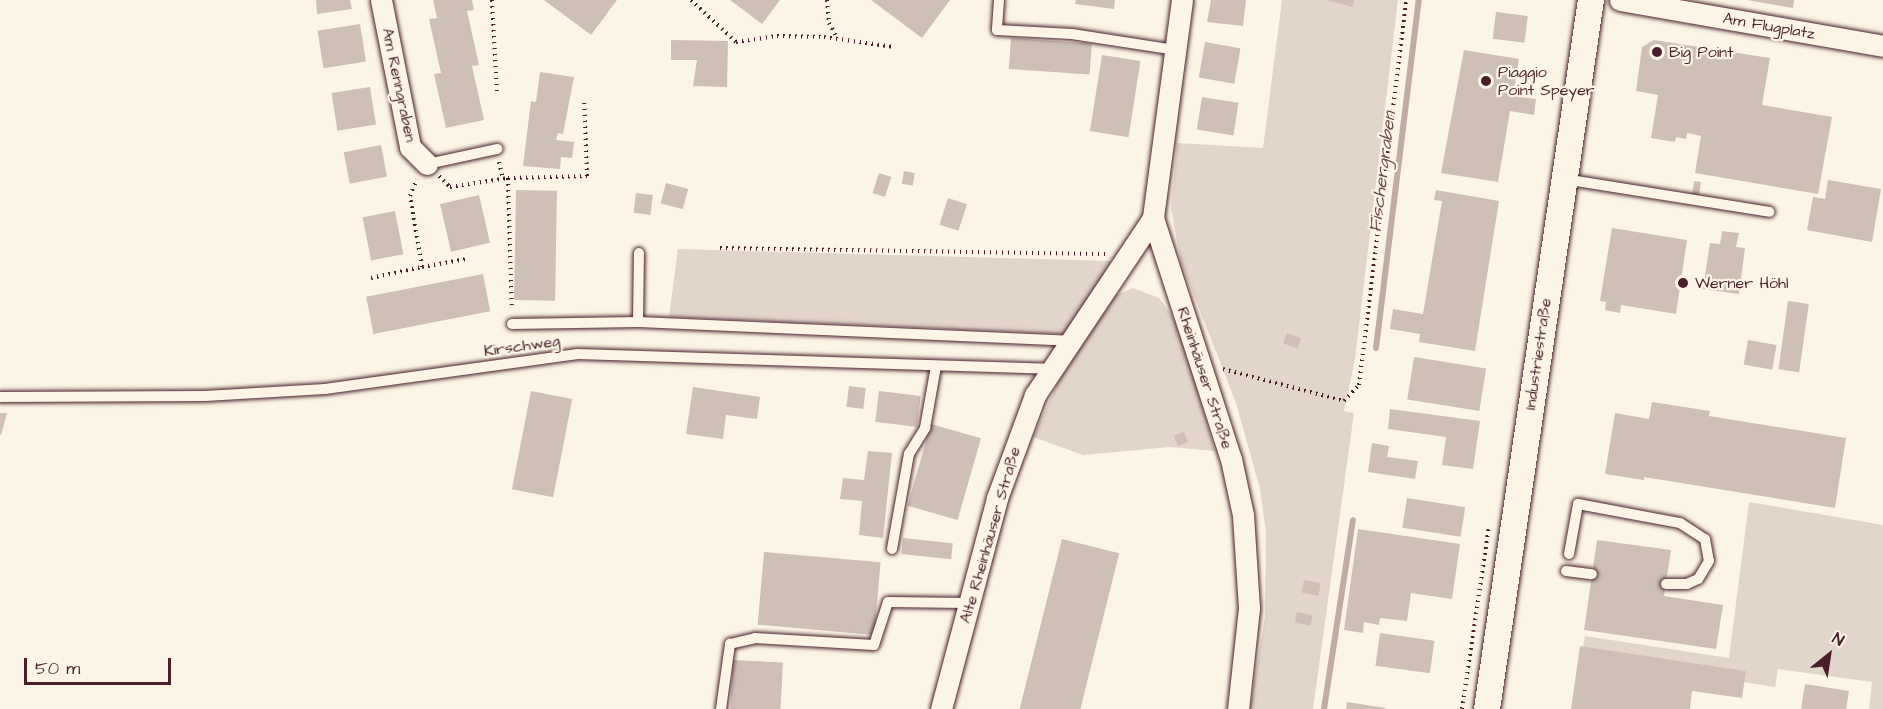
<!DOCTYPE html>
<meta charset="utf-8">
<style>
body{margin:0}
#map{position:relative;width:1883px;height:709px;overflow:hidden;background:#fcf5e5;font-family:"Architects Daughter",sans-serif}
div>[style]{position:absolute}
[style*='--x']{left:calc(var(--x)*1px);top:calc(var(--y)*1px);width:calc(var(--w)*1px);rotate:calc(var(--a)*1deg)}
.green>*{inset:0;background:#e2d5ca}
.stream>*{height:6px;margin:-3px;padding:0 3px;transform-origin:3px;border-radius:3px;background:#c0aca5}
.building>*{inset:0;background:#cfc0b7;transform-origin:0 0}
.path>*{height:4px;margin-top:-2px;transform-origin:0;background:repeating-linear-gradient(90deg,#4a1f2b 0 1.5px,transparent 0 6px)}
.roads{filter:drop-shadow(0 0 2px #4a1f2b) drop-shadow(0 0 2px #4a1f2b)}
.service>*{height:10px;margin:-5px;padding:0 5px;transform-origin:5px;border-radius:5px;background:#fcf5e5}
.minor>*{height:21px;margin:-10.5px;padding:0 10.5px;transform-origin:10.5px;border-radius:10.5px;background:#fcf5e5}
.tertiary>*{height:26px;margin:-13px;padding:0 13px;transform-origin:13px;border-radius:13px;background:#fcf5e5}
.dots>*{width:16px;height:16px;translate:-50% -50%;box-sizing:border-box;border:3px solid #fcf5e5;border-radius:50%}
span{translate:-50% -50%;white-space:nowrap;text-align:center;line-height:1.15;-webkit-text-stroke:4.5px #fcf5e5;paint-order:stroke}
.street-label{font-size:16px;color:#4a1f2b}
.poi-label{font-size:16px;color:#4a1f2b}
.left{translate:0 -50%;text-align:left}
.water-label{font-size:18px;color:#6d4950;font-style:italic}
.north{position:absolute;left:1799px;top:625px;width:60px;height:60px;-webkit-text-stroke:4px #fcf5e5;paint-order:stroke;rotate:30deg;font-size:16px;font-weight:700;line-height:24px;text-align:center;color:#4a1f2b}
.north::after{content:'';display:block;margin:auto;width:21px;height:27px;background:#4a1f2b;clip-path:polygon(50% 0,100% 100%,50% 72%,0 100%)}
.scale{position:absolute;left:24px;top:658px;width:147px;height:27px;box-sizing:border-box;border:3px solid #4a1f2b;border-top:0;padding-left:8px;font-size:18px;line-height:21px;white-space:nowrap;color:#4a1f2b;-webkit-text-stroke:4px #fcf5e5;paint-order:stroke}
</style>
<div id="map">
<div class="green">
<div style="clip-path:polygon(1282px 0,1398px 0,1355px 359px,1344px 411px,1354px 413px,1313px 709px,1250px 709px,1265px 616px,1266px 532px,1260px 489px,1236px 403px,1181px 262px,1171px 208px,1177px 143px,1263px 148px)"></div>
<div style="clip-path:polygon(678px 249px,1111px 261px,1068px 334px,669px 317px)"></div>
<div style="clip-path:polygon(1133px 288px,1159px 298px,1173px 317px,1185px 346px,1215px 451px,1170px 447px,1083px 455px,1033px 437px,1062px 374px,1095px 324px,1114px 296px)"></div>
<div style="clip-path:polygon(1749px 502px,1883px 525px,1883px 709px,1869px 709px,1872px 682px,1778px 669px,1775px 687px,1744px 682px,1745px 671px,1583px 647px,1585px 636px,1729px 658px)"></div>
</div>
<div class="stream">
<div style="--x:1376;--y:348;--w:351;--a:-83"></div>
<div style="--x:1324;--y:709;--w:191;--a:-81.3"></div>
</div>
<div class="building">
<div style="clip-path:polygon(316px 0,350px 0,352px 9px,317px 14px)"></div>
<div style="clip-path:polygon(433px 0,472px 0,474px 10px,467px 11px,479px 65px,472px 66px,484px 120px,446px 128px,434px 74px,441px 73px,429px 19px,437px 18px)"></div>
<div style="clip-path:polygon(544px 0,617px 0,591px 35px)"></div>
<div style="clip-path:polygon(730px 0,780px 0,762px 24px)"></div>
<div style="clip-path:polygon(871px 0,950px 0,922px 38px)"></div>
<div style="clip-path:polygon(1076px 0,1115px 0,1114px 9px,1075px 4px)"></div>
<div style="clip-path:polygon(1211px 0,1246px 0,1243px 26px,1207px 22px)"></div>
<div style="clip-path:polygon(1326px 0,1354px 0,1353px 7px)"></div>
<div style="clip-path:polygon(1747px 0,1794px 0,1793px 8px)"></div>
<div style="left:1496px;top:12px;width:32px;height:27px;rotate:7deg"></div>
<div style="left:360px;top:24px;width:38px;height:43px;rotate:81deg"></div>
<div style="left:1011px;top:38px;width:81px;height:31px;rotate:4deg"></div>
<div style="clip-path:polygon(671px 40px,728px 41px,727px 87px,693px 86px,697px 60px,671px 60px)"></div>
<div style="clip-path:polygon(1654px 40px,1770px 58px,1762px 105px,1832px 117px,1818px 194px,1695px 173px,1701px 136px,1687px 133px,1686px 139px,1676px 137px,1675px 142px,1651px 138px,1658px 95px,1636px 91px,1642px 47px)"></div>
<div style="left:1205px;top:42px;width:36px;height:36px;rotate:10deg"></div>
<div style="clip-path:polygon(1464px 50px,1519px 59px,1513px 96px,1536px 99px,1534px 115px,1510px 111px,1498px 182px,1441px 173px)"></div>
<div style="left:1102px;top:55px;width:39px;height:77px;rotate:9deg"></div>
<div style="clip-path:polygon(540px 72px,574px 77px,563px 134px,558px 133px,556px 140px,574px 142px,572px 158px,561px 157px,560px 169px,523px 166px,531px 101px,536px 102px)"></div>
<div style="left:370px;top:87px;width:38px;height:39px;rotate:81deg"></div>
<div style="left:1202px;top:97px;width:37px;height:33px;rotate:9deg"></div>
<div style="left:381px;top:145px;width:32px;height:38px;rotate:79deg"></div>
<div style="left:904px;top:171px;width:11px;height:13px;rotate:10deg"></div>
<div style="left:879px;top:173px;width:13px;height:21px;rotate:18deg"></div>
<div style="clip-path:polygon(1828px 180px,1881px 189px,1872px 242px,1807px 230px,1813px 197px,1825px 199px)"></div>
<div style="left:1694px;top:181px;width:7px;height:18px;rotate:8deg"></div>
<div style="left:666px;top:183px;width:23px;height:21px;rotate:15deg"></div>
<div style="left:516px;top:190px;width:41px;height:110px;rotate:1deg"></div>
<div style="clip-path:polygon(1436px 190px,1499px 201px,1475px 351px,1419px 342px,1420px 334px,1390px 329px,1393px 309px,1423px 314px,1442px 201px,1434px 200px)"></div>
<div style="left:636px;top:193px;width:17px;height:20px;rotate:7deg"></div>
<div style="left:479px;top:195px;width:49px;height:40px;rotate:77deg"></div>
<div style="left:948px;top:198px;width:20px;height:28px;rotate:18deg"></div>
<div style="left:395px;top:211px;width:44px;height:33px;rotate:79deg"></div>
<div style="clip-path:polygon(1612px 228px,1687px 240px,1676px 314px,1621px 305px,1620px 313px,1605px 310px,1606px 302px,1600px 301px)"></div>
<div style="clip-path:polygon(1722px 231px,1739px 233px,1736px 247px,1745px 248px,1739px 294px,1703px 289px,1710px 243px,1720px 244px)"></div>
<div style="left:483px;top:274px;width:38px;height:119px;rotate:79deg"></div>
<div style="left:1788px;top:301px;width:21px;height:69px;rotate:8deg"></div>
<div style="left:1287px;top:333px;width:15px;height:11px;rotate:20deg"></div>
<div style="left:1748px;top:340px;width:29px;height:25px;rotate:10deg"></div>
<div style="left:1414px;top:357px;width:73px;height:43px;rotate:9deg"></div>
<div style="left:849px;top:386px;width:17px;height:21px;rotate:7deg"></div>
<div style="clip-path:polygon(693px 387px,760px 397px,757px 419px,726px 415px,723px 439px,686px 434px)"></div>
<div style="left:531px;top:391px;width:42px;height:100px;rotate:11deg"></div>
<div style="left:879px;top:391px;width:42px;height:31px;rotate:7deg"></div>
<div style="clip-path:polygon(1652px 402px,1710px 411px,1709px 416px,1846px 438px,1835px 508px,1644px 477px,1644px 480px,1605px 474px,1615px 413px,1649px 419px)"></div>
<div style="clip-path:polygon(1390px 409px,1480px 421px,1473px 469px,1442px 465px,1446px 437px,1388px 429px)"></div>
<div style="clip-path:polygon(0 413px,7px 413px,1px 435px,0 435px)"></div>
<div style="left:931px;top:424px;width:52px;height:85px;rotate:16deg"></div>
<div style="left:1184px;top:432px;width:11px;height:11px;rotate:68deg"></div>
<div style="clip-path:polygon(1372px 443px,1389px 446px,1387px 457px,1418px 461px,1415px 479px,1368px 472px)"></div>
<div style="clip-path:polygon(868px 451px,892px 453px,883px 538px,859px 535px,862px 501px,840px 499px,843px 478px,864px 480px)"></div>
<div style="left:1407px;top:498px;width:59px;height:30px;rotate:9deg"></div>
<div style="clip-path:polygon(1358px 529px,1460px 544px,1452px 599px,1411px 593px,1407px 621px,1380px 618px,1379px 625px,1364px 622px,1363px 633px,1344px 630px)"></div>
<div style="left:903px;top:538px;width:50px;height:16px;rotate:6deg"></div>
<div style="left:1062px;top:539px;width:59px;height:175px;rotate:14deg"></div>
<div style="clip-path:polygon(1597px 540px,1671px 550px,1664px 596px,1723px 605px,1716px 649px,1584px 630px)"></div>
<div style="left:764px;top:552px;width:117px;height:73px;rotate:5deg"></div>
<div style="left:1304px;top:580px;width:17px;height:13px;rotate:10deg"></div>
<div style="left:1297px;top:612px;width:16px;height:11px;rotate:11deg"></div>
<div style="left:1380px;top:633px;width:55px;height:33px;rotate:8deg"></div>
<div style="clip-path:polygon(1580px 646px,1746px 671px,1742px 698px,1692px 691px,1690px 709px,1571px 709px)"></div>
<div style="left:733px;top:660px;width:50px;height:49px;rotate:3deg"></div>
<div style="clip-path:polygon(1805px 684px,1849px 691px,1846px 709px,1801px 709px)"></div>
<div style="clip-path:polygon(1347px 702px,1386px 708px,1386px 709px,1346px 709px)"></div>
</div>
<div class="path">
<div style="--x:492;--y:0;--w:93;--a:86.9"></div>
<div style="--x:691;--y:0;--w:62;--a:43"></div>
<div style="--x:736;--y:42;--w:41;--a:-8.3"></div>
<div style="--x:777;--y:36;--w:47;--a:1.2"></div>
<div style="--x:824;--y:37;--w:71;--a:8.1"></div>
<div style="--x:827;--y:0;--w:23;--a:85"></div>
<div style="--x:829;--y:23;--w:18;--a:61"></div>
<div style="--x:499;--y:162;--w:17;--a:77"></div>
<div style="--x:439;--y:176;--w:16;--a:45"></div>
<div style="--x:450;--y:187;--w:59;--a:-8.8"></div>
<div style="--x:508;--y:178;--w:79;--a:-1.5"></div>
<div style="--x:587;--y:176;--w:77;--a:-92.2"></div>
<div style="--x:508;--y:178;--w:131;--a:88.3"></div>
<div style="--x:720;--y:248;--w:386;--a:0.9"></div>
<div style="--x:422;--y:267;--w:45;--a:-10.3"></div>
<div style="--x:371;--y:278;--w:52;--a:-12.2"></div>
<div style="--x:422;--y:267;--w:72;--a:-99.6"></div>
<div style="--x:410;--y:196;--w:18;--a:-68"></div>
<div style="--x:1223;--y:369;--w:125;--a:14.8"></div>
<div style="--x:1344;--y:401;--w:22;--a:-47"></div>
<div style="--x:1359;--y:385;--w:388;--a:-83"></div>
<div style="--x:1462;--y:709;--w:185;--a:-81.6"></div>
</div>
<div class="roads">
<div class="service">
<div style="--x:999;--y:0;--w:30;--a:94"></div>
<div style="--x:997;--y:30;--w:75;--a:3.1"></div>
<div style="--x:1072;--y:34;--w:104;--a:8.8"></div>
<div style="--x:427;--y:164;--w:72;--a:-12.1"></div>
<div style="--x:1564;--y:179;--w:208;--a:9.1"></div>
<div style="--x:638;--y:322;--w:69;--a:-89.2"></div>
<div style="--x:512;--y:324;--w:126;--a:-0.9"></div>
<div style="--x:638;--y:322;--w:433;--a:2.5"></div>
<div style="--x:0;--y:397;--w:205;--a:-0.3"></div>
<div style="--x:205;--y:396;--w:120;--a:-3.3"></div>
<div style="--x:325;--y:389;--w:255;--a:-7.9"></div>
<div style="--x:578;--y:354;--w:472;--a:1.8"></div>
<div style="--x:892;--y:549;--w:97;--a:-79.9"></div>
<div style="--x:909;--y:454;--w:31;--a:-58"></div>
<div style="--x:925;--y:428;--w:63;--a:-79.9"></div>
<div style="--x:1569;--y:554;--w:51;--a:-79.8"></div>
<div style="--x:1578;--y:504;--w:104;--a:10.6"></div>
<div style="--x:1680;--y:523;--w:30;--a:33"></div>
<div style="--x:1705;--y:539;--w:22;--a:80"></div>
<div style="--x:1709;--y:561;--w:21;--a:121"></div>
<div style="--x:1698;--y:579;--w:12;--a:156"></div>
<div style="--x:1687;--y:584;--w:21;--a:180"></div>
<div style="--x:1566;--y:571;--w:26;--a:7"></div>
<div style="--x:721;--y:709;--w:66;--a:-82.1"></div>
<div style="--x:730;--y:644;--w:26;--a:-13"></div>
<div style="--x:755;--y:638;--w:119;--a:3.4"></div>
<div style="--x:874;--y:645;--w:45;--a:-72"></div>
<div style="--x:888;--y:602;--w:81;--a:0.7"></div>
</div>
<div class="minor">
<div style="--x:381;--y:0;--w:150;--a:78.8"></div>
<div style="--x:410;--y:147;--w:24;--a:45"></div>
<div style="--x:1182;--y:0;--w:220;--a:97.6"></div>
<div style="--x:1153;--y:218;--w:253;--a:72.1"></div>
<div style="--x:1231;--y:459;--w:57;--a:77.9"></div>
<div style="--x:1243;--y:515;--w:93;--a:86.3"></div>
<div style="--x:1249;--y:608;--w:102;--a:96.2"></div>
<div style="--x:1620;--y:0;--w:267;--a:9.9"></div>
<div style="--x:941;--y:709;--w:218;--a:-75.1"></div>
<div style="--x:997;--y:498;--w:110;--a:-69.7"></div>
<div style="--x:1035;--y:395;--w:213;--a:-56.3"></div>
</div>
<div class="tertiary">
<div style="--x:1487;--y:709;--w:717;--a:-81.66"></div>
</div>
</div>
<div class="dots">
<div style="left:1657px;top:52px;background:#4a1f2b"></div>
<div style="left:1486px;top:81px;background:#4a1f2b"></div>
<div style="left:1683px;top:283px;background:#4a1f2b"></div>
</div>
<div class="street-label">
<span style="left:1769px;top:26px;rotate:10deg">Am Flugplatz</span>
<span style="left:399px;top:85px;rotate:78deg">Am Renngraben</span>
<span style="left:522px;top:346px;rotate:-8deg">Kirschweg</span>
<span style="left:1538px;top:354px;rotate:-82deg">Industriestraße</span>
<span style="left:1205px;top:378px;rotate:72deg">Rheinhäuser Straße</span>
<span style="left:990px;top:535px;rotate:-74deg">Alte Rheinhäuser Straße</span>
</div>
<div class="poi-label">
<span class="left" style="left:1669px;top:52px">Big Point</span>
<span class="left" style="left:1498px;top:81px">Piaggio<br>Point Speyer</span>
<span class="left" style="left:1695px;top:283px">Werner Höhl</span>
</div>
<div class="water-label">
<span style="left:1383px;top:172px;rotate:-83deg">Fischergraben</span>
</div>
<div class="north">N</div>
<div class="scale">50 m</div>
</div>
